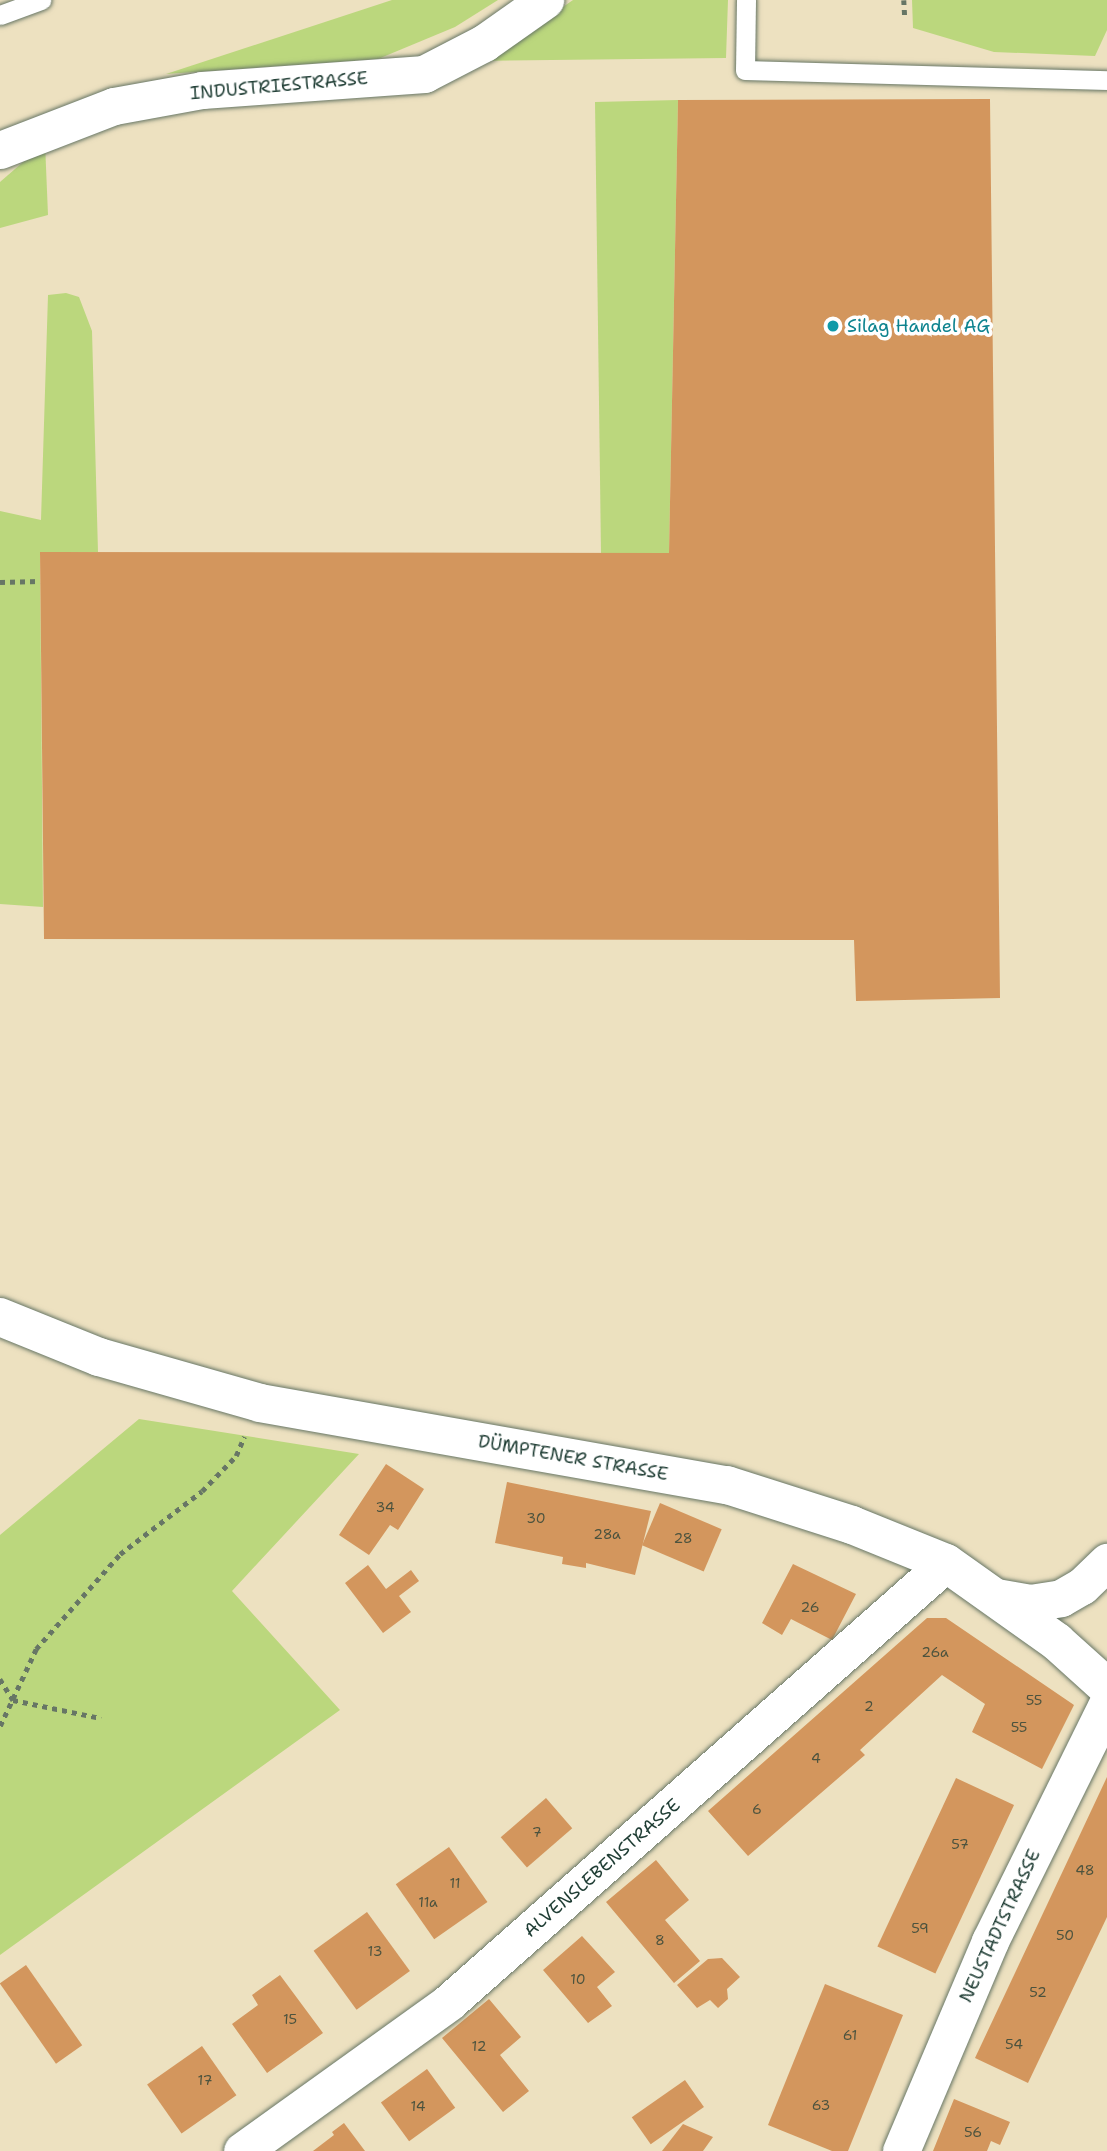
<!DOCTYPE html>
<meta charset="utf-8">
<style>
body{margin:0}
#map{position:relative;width:1107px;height:2151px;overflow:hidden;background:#ede1c0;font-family:"Shantell Sans",sans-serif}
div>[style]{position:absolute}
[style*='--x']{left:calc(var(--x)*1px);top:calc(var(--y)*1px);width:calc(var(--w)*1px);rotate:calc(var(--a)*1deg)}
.green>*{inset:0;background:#bbd77d}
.building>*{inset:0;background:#d3965d;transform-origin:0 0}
.path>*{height:4.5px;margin-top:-2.25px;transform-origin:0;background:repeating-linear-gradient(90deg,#677665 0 5px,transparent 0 10px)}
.roads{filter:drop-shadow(0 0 2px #677665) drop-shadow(0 0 2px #677665)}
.service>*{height:19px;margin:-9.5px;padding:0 9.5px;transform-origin:9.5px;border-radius:9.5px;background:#fff}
.minor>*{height:37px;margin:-18.5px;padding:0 18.5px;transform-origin:18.5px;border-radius:18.5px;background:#fff}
.tertiary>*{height:38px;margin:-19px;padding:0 19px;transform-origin:19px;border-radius:19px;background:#fff}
.dots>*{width:19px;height:19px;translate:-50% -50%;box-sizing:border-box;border:4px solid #fff;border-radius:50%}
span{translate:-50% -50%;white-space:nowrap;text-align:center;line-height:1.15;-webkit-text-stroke:7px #fff;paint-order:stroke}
.number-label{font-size:14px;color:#4c533e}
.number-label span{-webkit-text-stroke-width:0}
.street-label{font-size:18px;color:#1f3d34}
.culture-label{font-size:18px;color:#0d838f}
.left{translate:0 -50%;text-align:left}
</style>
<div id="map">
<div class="green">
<div style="clip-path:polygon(392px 0,498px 0,455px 27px,378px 59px,166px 74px)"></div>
<div style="clip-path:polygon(573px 0,728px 0,726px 58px,473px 61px,501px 50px)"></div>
<div style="clip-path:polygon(912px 0,1107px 0,1107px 30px,1095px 56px,994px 52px,913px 28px)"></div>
<div style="clip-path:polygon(678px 100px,669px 553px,601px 553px,595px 102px)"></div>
<div style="clip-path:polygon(45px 143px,48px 215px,0 228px,0 182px)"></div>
<div style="clip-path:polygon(66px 293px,79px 297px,92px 331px,98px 552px,40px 553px,43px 907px,0 904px,0 511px,41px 520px,48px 295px)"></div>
<div style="clip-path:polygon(139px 1419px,359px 1454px,232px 1591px,340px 1710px,0 1955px,0 1535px)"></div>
</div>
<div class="building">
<div style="clip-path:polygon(990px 99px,1000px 998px,856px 1001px,854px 940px,44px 939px,40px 552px,669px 553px,678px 100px)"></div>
<div style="clip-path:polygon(386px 1464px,424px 1489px,398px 1530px,390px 1525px,369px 1555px,339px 1535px)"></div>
<div style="clip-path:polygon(507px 1482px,651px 1511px,635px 1575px,586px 1563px,586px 1568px,562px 1564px,563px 1557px,495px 1543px)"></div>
<div style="left:660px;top:1503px;width:67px;height:46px;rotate:23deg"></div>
<div style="clip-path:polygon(793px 1564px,856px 1594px,832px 1640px,791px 1619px,782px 1635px,762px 1623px)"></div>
<div style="clip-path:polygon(368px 1565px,386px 1589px,411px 1570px,419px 1581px,399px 1596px,411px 1612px,383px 1633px,345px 1583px)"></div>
<div style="clip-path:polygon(927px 1618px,946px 1618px,1074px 1705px,1042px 1769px,972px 1732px,985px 1704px,942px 1675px,860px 1750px,865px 1755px,748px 1856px,708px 1811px)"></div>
<div style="clip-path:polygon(1107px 1777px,1107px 1917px,1028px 2083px,975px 2058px)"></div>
<div style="left:956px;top:1778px;width:64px;height:186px;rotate:25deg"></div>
<div style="left:546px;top:1798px;width:40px;height:60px;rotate:49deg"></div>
<div style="left:449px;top:1847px;width:67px;height:65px;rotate:55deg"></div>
<div style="clip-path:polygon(656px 1860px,689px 1900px,665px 1920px,700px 1961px,674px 1983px,606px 1902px)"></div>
<div style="left:367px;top:1912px;width:73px;height:66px;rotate:54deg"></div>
<div style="clip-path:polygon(582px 1936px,615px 1972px,597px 1987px,612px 2006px,588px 2023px,543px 1970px)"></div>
<div style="clip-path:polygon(722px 1958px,740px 1977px,727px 1989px,728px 1999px,718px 2008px,710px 2000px,697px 2008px,677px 1985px,708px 1959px)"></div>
<div style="left:26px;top:1965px;width:98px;height:32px;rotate:55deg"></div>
<div style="clip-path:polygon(280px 1975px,323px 2033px,267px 2073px,232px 2024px,258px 2005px,252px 1995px)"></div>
<div style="clip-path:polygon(825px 1984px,903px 2015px,848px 2151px,832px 2151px,768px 2125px)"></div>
<div style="clip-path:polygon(489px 1999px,521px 2037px,500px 2055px,529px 2091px,503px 2112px,442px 2038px)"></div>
<div style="left:202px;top:2046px;width:60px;height:67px;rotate:55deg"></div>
<div style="left:427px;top:2069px;width:48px;height:57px;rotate:54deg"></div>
<div style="left:685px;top:2080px;width:33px;height:65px;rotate:55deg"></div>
<div style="clip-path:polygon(954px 2099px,1010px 2122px,1000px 2145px,991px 2141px,987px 2151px,933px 2151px)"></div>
<div style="clip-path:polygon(344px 2123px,365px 2151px,313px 2151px,334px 2135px,332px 2132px)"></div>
<div style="clip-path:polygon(683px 2124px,713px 2137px,703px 2151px,662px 2151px)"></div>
</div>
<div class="path">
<div style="--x:904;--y:0;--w:17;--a:87"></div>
<div style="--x:0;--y:582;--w:40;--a:-1.4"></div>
<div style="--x:0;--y:1679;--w:25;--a:58"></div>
<div style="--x:13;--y:1700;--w:90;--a:11.6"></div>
<div style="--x:0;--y:1726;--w:85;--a:-64.9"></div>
<div style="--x:36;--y:1649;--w:127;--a:-48.5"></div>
<div style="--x:120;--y:1554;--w:103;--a:-37.5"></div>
<div style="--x:202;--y:1491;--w:49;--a:-45.8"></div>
<div style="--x:236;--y:1456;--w:21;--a:-67"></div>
</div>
<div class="roads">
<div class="service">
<div style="--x:746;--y:0;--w:70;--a:90.8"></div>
<div style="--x:745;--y:70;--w:362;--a:1.6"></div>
<div style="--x:0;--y:15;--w:44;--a:-20.1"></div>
</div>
<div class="minor">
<div style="--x:0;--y:150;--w:122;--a:-21.1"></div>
<div style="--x:114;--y:106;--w:89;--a:-10.3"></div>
<div style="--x:202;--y:90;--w:223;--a:-4.1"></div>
<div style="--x:424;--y:74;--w:68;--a:-27.3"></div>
<div style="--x:484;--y:43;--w:75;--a:-35.2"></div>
<div style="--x:996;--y:1597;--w:35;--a:10"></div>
<div style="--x:1030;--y:1603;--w:31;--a:-9"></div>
<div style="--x:1061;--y:1598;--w:24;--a:-30"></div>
<div style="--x:1082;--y:1586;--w:35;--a:-44"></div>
<div style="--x:242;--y:2151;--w:255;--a:-35.7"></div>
<div style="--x:449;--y:2002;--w:663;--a:-41.45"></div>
<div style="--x:901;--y:2151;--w:228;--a:-67"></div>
<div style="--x:990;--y:1941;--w:264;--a:-63.7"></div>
</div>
<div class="tertiary">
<div style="--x:0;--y:1317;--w:107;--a:22"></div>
<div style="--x:99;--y:1357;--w:167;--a:15.9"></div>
<div style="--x:260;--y:1403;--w:474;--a:10"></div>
<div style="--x:727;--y:1485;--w:131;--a:17.7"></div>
<div style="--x:852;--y:1525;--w:101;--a:22"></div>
<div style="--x:946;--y:1563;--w:136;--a:35.4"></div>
<div style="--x:1057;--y:1642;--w:67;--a:42"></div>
</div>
</div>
<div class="dots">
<div style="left:833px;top:326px;background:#0f9aa8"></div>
</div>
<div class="number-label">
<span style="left:385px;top:1507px">34</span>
<span style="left:536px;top:1518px">30</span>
<span style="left:607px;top:1534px">28a</span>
<span style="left:683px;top:1538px">28</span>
<span style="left:810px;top:1607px">26</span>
<span style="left:935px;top:1652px">26a</span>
<span style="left:1034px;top:1700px">55</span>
<span style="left:869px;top:1706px">2</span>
<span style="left:1019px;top:1727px">55</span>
<span style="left:816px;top:1758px">4</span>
<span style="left:757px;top:1809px">6</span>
<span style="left:537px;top:1832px">7</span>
<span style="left:960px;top:1844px">57</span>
<span style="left:1085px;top:1870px">48</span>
<span style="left:455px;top:1883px">11</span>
<span style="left:428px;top:1902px">11a</span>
<span style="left:920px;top:1928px">59</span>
<span style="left:1065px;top:1935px">50</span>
<span style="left:660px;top:1940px">8</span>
<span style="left:375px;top:1951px">13</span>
<span style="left:578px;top:1979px">10</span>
<span style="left:1038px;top:1992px">52</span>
<span style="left:290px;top:2019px">15</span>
<span style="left:850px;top:2035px">61</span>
<span style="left:1014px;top:2044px">54</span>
<span style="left:479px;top:2046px">12</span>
<span style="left:205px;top:2080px">17</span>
<span style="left:821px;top:2105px">63</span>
<span style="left:418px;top:2106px">14</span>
<span style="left:973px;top:2132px">56</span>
</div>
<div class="street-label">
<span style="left:279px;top:86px;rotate:-5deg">INDUSTRIESTRASSE</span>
<span style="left:573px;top:1458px;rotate:10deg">DÜMPTENER STRASSE</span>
<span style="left:602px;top:1868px;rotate:-41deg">ALVENSLEBENSTRASSE</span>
<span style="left:1000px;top:1926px;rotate:-65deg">NEUSTADTSTRASSE</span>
</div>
<div class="culture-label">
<span class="left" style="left:847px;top:326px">Silag Handel AG</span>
</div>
</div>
